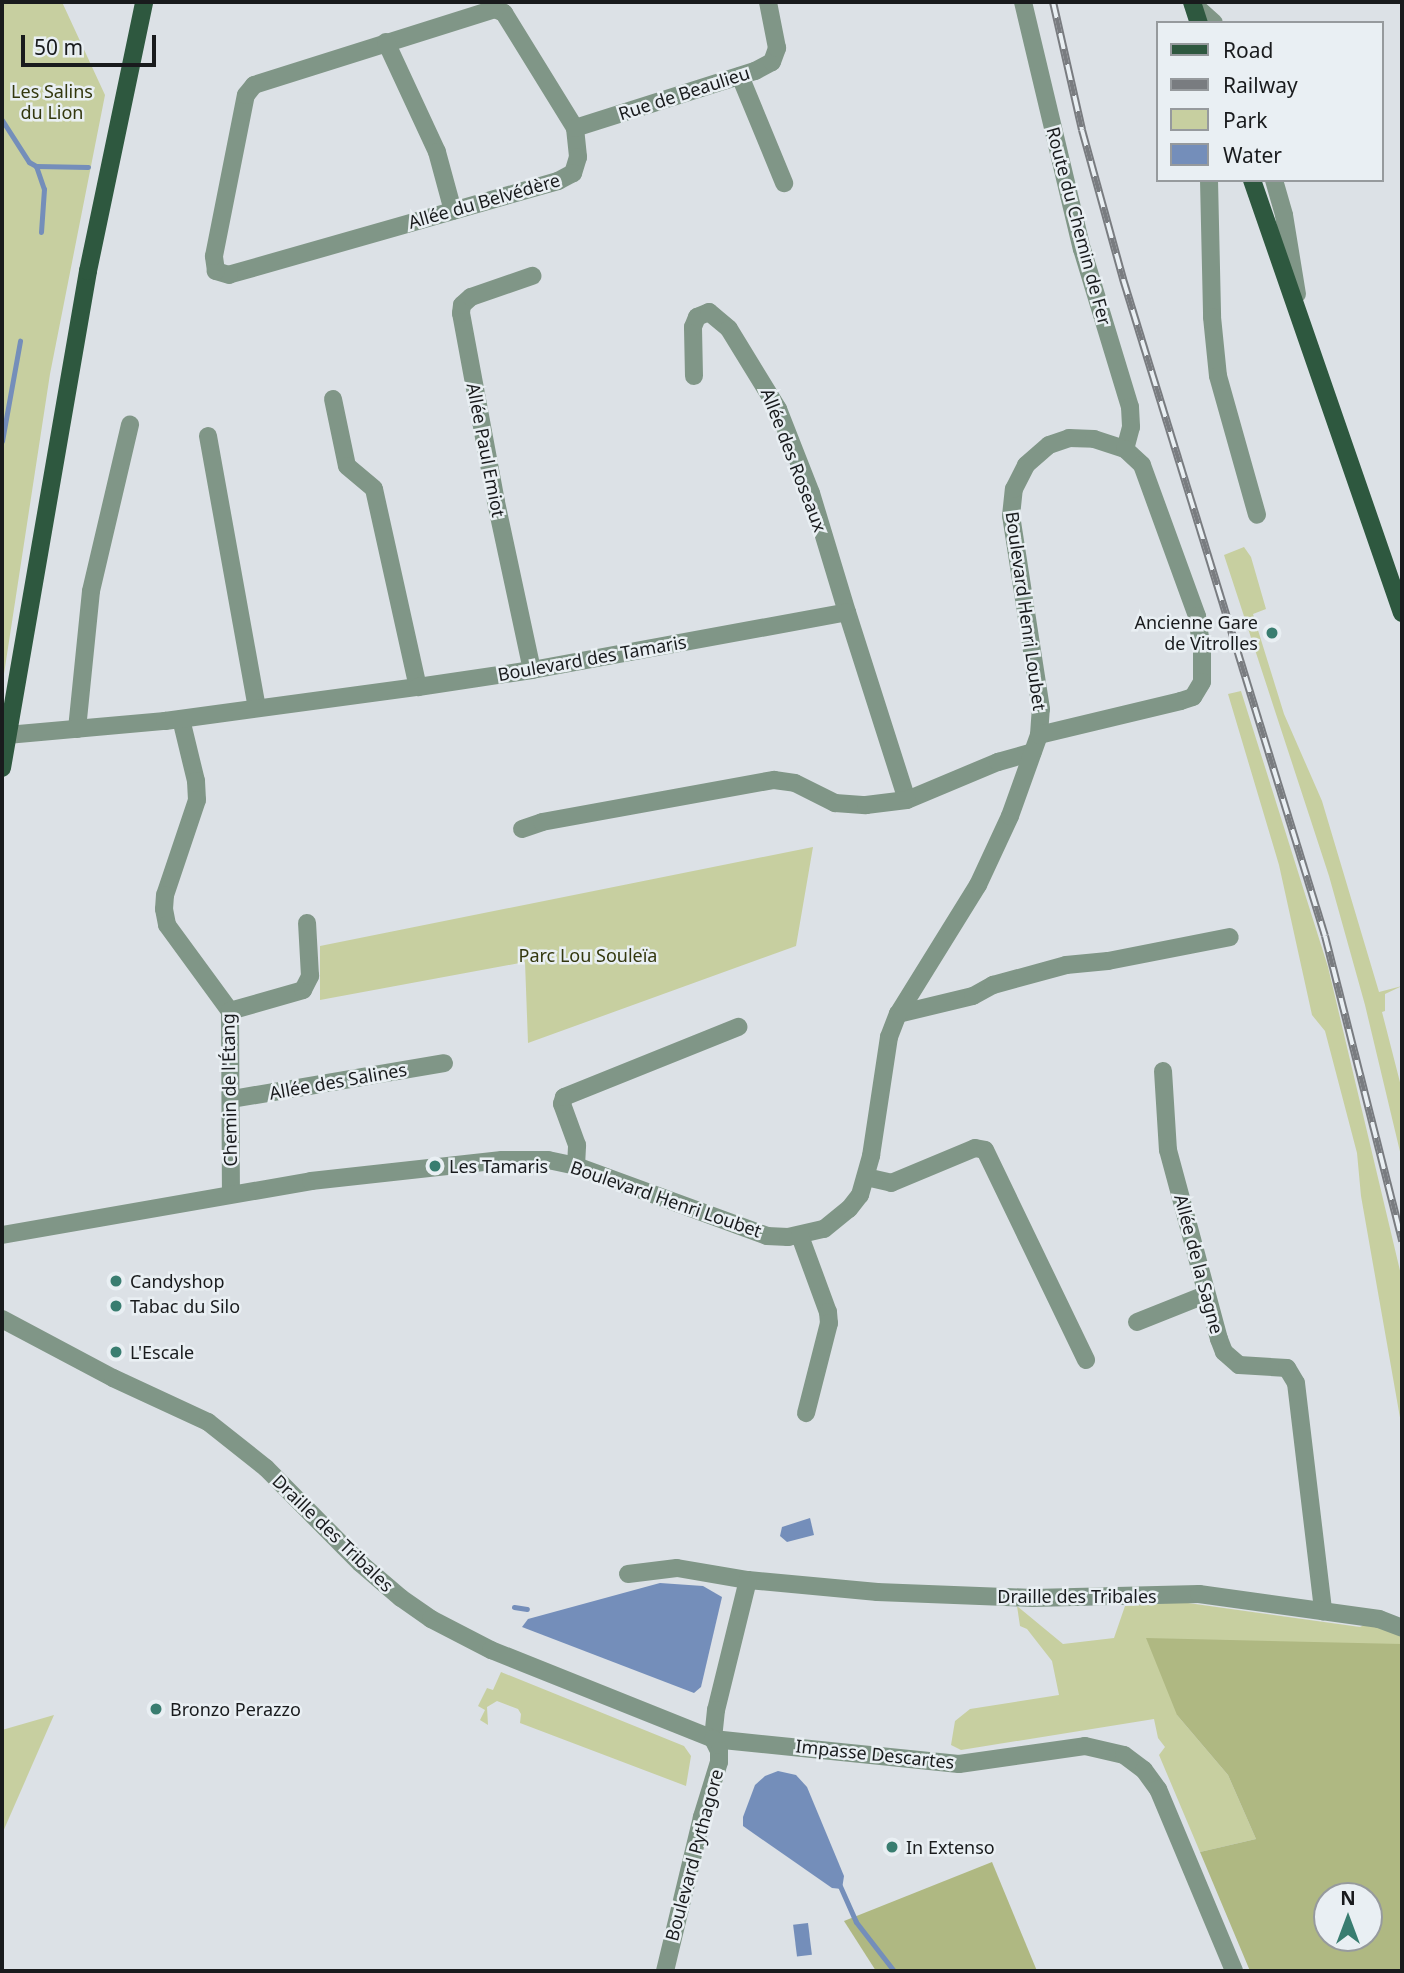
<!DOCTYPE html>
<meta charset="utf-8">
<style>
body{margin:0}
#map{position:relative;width:1404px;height:1973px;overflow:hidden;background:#dce1e6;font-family:"Noto Sans",sans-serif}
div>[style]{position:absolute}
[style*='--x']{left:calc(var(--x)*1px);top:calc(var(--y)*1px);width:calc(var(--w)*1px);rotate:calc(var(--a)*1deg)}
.green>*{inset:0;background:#c7cfa0}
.forest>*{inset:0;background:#afb882}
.water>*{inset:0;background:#748eba;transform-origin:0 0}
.stream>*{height:5px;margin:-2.5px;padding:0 2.5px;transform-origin:2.5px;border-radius:2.5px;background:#748eba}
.minor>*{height:18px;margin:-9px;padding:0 9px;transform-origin:9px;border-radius:9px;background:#809687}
.tertiary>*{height:18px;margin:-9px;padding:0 9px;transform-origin:9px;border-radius:9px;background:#809687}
.primary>*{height:18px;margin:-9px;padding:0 9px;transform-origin:9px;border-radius:9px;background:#2e583f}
.rail>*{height:8px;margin-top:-4px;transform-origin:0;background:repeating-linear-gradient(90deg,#e9eff3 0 16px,#797c80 0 32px);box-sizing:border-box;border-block:2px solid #797c80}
.dots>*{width:19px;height:19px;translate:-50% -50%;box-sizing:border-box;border:4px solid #e9eff3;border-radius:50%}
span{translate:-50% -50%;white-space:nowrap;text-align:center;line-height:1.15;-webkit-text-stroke:5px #e9eff3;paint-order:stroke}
.park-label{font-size:18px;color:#33380e}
.street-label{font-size:18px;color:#191b1d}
.poi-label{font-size:18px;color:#191b1d}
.right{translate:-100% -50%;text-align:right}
.left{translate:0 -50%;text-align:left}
.frame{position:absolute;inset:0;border:4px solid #191b1d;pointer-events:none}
.legend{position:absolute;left:1156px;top:21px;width:228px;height:161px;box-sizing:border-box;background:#e9eff3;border:2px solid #969a9d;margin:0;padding:9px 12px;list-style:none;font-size:21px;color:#191b1d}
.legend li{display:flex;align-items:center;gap:14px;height:35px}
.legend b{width:35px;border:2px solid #969a9d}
.north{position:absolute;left:1313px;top:1882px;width:70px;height:70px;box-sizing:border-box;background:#e9eff3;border:2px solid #969a9d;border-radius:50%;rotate:0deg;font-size:19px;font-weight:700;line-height:28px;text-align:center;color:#191b1d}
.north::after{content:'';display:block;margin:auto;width:24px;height:32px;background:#397d70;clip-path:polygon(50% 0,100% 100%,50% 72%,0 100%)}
.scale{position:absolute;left:21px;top:35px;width:135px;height:32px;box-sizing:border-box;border:4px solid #191b1d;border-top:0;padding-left:9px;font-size:21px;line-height:24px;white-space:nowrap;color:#191b1d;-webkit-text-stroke:5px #e9eff3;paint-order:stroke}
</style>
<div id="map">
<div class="green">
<div style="clip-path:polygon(2px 2px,62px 2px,105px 95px,50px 374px,2px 687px)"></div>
<div style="clip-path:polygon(1244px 547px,1251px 557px,1266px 609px,1253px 614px,1284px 714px,1322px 801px,1379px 992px,1402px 986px,1385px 994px,1385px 1011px,1382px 1012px,1402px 1090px,1402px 1160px,1365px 1005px,1329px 876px,1224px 555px)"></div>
<div style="clip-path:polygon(1241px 691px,1328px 967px,1402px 1279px,1402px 1429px,1361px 1196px,1357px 1153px,1325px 1031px,1312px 1015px,1279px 865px,1228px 694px)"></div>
<div style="clip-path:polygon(813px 847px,796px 946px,528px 1043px,525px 962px,320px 1000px,320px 946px)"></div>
<div style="clip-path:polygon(1181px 1602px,1360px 1627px,1368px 1623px,1402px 1635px,1402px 1644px,1177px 1715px,1228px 1775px,1256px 1839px,1200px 1852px,1159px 1755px,1165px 1747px,1158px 1738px,1154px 1719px,961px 1750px,951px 1745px,955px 1721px,970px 1709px,1059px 1695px,1052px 1661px,1027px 1629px,1020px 1626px,1017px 1606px,1063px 1644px,1114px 1638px,1125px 1606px)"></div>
<div style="clip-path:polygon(501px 1672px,684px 1746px,691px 1756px,686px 1786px,520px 1723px,521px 1714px,518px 1709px,497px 1701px,487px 1707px,488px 1725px,480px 1720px,485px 1710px,478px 1706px,487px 1688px,493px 1690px)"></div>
<div style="clip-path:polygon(54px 1715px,2px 1834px,2px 1730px)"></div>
</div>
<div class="forest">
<div style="clip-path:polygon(evenodd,1146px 1638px,1402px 1644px,1402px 1971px,1250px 1971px,1200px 1852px,1256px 1839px,1228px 1775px,1177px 1715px,1146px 1638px,1327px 1896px,1369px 1896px,1369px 1938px,1327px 1938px,1327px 1896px)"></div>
<div style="clip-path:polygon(992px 1862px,1037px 1971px,876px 1971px,844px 1921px)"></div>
</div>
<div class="water">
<div style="clip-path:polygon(810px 1518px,814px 1535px,787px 1542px,780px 1536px,782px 1527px)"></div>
<div style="clip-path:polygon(660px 1583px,703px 1586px,722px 1597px,701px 1687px,694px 1693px,522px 1627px,528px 1619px)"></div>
<div style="clip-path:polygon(778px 1771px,796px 1775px,807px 1787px,844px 1876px,842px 1889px,832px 1888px,743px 1826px,743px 1817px,755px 1785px,765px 1776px)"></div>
<div style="left:808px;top:1923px;width:32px;height:15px;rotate:83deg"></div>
</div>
<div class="stream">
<div style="--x:2;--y:120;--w:50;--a:57.3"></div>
<div style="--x:29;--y:162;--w:8;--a:30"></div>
<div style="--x:36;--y:166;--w:52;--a:1.1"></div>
<div style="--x:36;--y:166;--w:24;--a:71"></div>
<div style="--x:44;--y:189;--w:43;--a:94"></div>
<div style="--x:2;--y:441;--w:102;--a:-79.8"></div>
<div style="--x:514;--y:1607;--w:13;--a:9"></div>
<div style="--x:840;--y:1886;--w:39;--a:66"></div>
<div style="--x:856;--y:1922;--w:62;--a:52.2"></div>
</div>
<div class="minor">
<div style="--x:1023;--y:2;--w:254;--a:76.6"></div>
<div style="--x:1082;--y:249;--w:165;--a:73.1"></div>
<div style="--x:1130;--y:407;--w:20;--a:87"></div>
<div style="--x:1131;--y:427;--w:23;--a:105"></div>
<div style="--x:1193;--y:4;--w:28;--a:42"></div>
<div style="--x:495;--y:9;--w:10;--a:24"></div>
<div style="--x:504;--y:13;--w:135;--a:58.3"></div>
<div style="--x:575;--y:128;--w:29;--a:84"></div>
<div style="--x:578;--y:157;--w:17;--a:107"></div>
<div style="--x:573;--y:173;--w:17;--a:152"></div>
<div style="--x:558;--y:181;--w:342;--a:164.1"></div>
<div style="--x:229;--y:275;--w:14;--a:-163"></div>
<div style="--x:216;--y:271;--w:15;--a:-98"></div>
<div style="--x:214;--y:256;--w:164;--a:-78.8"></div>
<div style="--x:246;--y:95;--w:13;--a:-51"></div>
<div style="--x:254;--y:85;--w:253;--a:-17.5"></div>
<div style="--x:386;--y:42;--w:121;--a:65.1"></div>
<div style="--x:437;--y:152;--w:61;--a:74.8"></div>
<div style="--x:740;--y:76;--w:116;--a:67.6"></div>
<div style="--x:575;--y:128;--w:189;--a:-17.6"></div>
<div style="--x:755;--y:71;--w:19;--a:-28"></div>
<div style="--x:772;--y:62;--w:15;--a:-70"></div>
<div style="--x:777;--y:48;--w:47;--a:-101.1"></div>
<div style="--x:1209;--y:180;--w:137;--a:88.7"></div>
<div style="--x:1212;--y:317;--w:59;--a:84.2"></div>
<div style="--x:1218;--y:376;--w:144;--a:74.3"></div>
<div style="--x:1274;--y:180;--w:36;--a:74"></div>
<div style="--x:1284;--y:215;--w:80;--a:80.7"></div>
<div style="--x:694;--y:376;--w:49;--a:-91.2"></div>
<div style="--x:693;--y:327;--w:11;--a:-68"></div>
<div style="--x:697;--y:317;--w:13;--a:-23"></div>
<div style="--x:709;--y:312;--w:26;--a:40"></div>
<div style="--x:729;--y:329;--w:94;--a:58.5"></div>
<div style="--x:778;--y:409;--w:90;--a:68.6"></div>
<div style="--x:811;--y:493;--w:124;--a:73.2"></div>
<div style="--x:333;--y:399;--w:68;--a:78.2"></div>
<div style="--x:347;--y:466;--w:35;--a:40"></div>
<div style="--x:374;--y:489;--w:203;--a:77.5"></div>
<div style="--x:208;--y:436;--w:276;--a:79.8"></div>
<div style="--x:532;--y:670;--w:172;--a:-102.1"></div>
<div style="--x:496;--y:502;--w:192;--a:-100.5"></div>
<div style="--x:461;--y:313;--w:8;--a:-83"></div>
<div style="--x:462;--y:305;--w:12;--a:-42"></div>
<div style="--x:471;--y:297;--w:65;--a:-19"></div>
<div style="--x:181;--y:719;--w:64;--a:76.4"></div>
<div style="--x:196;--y:781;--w:19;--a:87"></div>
<div style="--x:197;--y:800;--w:100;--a:108.6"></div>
<div style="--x:165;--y:895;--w:14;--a:94"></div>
<div style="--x:164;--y:909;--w:16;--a:79"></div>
<div style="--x:167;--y:925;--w:107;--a:53.8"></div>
<div style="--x:230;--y:1011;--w:183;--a:89.7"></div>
<div style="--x:77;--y:729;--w:139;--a:-84.2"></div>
<div style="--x:91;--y:591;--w:171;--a:-76.8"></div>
<div style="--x:7;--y:735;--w:159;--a:-5.1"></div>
<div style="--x:165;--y:721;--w:255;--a:-7.7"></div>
<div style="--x:418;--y:687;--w:115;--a:-8.5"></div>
<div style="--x:532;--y:670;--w:320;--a:-10.4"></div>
<div style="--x:847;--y:612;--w:197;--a:72.3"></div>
<div style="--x:907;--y:800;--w:99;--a:-22.7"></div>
<div style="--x:998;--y:762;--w:36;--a:-16"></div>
<div style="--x:522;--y:829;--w:21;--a:-19"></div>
<div style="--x:542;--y:822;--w:236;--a:-10.3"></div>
<div style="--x:774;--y:780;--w:21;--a:8"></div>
<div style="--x:795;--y:783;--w:45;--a:26.6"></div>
<div style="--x:835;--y:803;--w:31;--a:4"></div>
<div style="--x:866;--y:805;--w:41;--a:-7"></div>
<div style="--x:230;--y:1011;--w:76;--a:-16"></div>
<div style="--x:303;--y:990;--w:16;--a:-63"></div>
<div style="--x:310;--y:976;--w:53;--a:-93.2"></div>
<div style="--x:898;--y:1014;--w:77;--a:-13.5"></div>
<div style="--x:973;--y:996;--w:23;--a:-29"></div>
<div style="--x:993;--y:985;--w:76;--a:-15.3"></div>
<div style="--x:1066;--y:965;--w:42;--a:-5.4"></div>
<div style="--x:1108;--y:961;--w:124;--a:-11.1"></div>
<div style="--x:1163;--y:1071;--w:79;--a:86.4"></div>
<div style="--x:1168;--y:1150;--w:196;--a:74.9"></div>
<div style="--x:1219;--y:1339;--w:14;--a:69"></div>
<div style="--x:1224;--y:1352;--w:20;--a:41"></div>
<div style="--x:1239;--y:1365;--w:48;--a:3.6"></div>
<div style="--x:1287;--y:1368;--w:17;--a:59"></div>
<div style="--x:1296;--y:1383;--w:230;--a:83.2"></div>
<div style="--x:232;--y:1099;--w:215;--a:-9.6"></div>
<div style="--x:576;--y:1166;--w:21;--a:-87"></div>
<div style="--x:577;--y:1145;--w:44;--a:-110.1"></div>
<div style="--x:562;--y:1104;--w:7;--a:-74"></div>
<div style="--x:564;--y:1097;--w:188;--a:-21.9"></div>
<div style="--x:866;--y:1177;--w:26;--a:13"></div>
<div style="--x:891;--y:1183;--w:91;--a:-22.6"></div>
<div style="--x:975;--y:1148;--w:10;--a:11"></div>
<div style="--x:985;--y:1150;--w:233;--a:64.3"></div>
<div style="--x:2;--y:1235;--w:314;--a:-9.9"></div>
<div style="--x:311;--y:1181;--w:192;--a:-6.3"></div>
<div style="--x:502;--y:1160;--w:46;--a:0"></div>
<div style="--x:548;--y:1160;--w:29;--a:12"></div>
<div style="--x:576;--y:1166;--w:203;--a:20.1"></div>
<div style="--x:767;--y:1236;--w:21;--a:3"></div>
<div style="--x:788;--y:1237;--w:37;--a:-13"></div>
<div style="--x:824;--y:1229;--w:32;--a:-39"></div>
<div style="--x:849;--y:1209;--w:18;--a:-52"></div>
<div style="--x:860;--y:1195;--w:41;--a:-74.2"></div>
<div style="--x:871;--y:1156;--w:120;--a:-81.4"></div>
<div style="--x:889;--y:1037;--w:25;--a:-69"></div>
<div style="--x:898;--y:1014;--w:152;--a:-58.2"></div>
<div style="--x:978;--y:885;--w:76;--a:-65.1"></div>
<div style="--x:1010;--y:816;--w:86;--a:-70.3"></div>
<div style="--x:1039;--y:735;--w:26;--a:-86"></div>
<div style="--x:1041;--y:709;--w:195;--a:-98.8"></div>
<div style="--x:1011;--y:516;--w:27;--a:-84"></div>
<div style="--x:1014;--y:489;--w:27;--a:-63"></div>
<div style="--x:1026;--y:465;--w:30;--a:-41"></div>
<div style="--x:1049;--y:445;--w:21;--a:-19"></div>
<div style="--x:1069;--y:438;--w:25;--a:2"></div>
<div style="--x:1094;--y:439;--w:33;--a:18"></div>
<div style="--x:1125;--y:449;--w:23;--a:43"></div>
<div style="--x:1142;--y:465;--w:161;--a:70"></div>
<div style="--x:1197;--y:616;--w:35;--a:82"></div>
<div style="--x:1202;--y:651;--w:31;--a:90"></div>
<div style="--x:1202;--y:682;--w:17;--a:121"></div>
<div style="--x:1193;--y:697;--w:13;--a:162"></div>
<div style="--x:1181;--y:701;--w:146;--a:166.5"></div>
<div style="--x:800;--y:1236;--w:81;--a:69.8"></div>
<div style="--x:828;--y:1312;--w:11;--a:85"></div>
<div style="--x:829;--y:1323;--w:93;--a:104.3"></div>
<div style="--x:1137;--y:1322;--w:73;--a:-21.7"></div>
<div style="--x:628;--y:1574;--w:49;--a:-7"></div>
<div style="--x:677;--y:1568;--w:72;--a:9.6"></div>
<div style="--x:748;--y:1580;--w:130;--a:5.3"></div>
<div style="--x:877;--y:1592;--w:156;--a:2.2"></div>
<div style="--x:1033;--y:1598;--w:166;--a:-1.4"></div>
<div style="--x:1199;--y:1594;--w:182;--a:7.9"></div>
<div style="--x:1379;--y:1619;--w:25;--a:21"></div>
<div style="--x:748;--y:1580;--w:134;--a:103.8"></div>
<div style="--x:716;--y:1710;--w:29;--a:96"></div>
<div style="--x:713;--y:1739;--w:247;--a:5.8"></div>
<div style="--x:959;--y:1764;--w:127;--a:-8.1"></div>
<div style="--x:1085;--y:1746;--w:40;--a:13"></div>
<div style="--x:1124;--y:1755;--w:25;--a:37"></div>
<div style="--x:1144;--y:1770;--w:24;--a:54"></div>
<div style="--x:1158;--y:1789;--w:197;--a:67.3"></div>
</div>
<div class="tertiary">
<div style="--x:2;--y:1319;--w:126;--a:28"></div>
<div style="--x:113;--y:1378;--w:105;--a:24.9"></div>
<div style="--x:208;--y:1422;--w:74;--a:38.4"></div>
<div style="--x:266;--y:1468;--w:134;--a:45.3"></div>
<div style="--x:360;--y:1563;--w:54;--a:40.5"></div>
<div style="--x:401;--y:1598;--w:37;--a:35"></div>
<div style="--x:431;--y:1619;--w:68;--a:27.3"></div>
<div style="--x:491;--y:1650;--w:239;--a:21.8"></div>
<div style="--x:713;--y:1739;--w:13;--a:63"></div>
<div style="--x:719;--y:1751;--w:11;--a:90"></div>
<div style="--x:719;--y:1762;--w:58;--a:107.2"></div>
<div style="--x:702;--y:1817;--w:158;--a:103.5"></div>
</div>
<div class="primary">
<div style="--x:1192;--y:2;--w:22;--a:72"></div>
<div style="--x:1252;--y:180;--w:458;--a:70.9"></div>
<div style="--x:2;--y:768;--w:504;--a:-80.18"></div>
<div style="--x:88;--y:271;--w:275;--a:-78.2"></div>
</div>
<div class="rail">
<div style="--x:1053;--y:2;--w:131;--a:77.2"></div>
<div style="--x:1082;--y:130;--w:155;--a:74.6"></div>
<div style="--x:1123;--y:279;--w:687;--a:72.91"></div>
<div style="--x:1325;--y:936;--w:315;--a:75.8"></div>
</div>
<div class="dots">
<div style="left:1272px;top:633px;background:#397d70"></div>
<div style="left:435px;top:1166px;background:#397d70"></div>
<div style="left:116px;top:1281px;background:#397d70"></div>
<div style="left:116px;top:1306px;background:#397d70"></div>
<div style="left:116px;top:1352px;background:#397d70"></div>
<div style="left:156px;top:1709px;background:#397d70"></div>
<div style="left:892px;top:1847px;background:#397d70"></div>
</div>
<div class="park-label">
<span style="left:52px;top:102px">Les Salins<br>du Lion</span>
<span style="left:588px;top:955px">Parc Lou Souleïa</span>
</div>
<div class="street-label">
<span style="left:684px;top:93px;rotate:-18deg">Rue de Beaulieu</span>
<span style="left:484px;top:201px;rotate:-16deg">Allée du Belvédère</span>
<span style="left:1079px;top:226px;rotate:75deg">Route du Chemin de Fer</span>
<span style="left:486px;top:450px;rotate:79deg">Allée Paul Emiot</span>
<span style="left:794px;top:460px;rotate:69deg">Allée des Roseaux</span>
<span style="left:1026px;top:611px;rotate:82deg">Boulevard Henri Loubet</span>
<span style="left:592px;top:658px;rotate:-10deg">Boulevard des Tamaris</span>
<span style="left:338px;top:1081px;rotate:-10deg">Allée des Salines</span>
<span style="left:229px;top:1090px;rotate:-91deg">Chemin de l'Étang</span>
<span style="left:666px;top:1199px;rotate:19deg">Boulevard Henri Loubet</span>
<span style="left:1199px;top:1264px;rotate:75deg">Allée de la Sagne</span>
<span style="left:333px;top:1533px;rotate:44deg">Draille des Tribales</span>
<span style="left:1077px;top:1596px">Draille des Tribales</span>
<span style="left:875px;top:1754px;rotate:6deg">Impasse Descartes</span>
<span style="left:694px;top:1855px;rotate:-75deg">Boulevard Pythagore</span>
</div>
<div class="poi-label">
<span class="right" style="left:1258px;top:633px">Ancienne Gare<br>de Vitrolles</span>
<span class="left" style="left:449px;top:1166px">Les Tamaris</span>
<span class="left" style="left:130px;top:1281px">Candyshop</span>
<span class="left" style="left:130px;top:1306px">Tabac du Silo</span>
<span class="left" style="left:130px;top:1352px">L'Escale</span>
<span class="left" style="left:170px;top:1709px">Bronzo Perazzo</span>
<span class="left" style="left:906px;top:1847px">In Extenso</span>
</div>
<div class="frame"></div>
<ul class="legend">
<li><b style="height:9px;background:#2e583f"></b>Road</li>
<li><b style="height:9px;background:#797c80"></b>Railway</li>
<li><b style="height:19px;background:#c7cfa0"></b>Park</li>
<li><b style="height:19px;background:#748eba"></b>Water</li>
</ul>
<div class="north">N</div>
<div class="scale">50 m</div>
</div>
